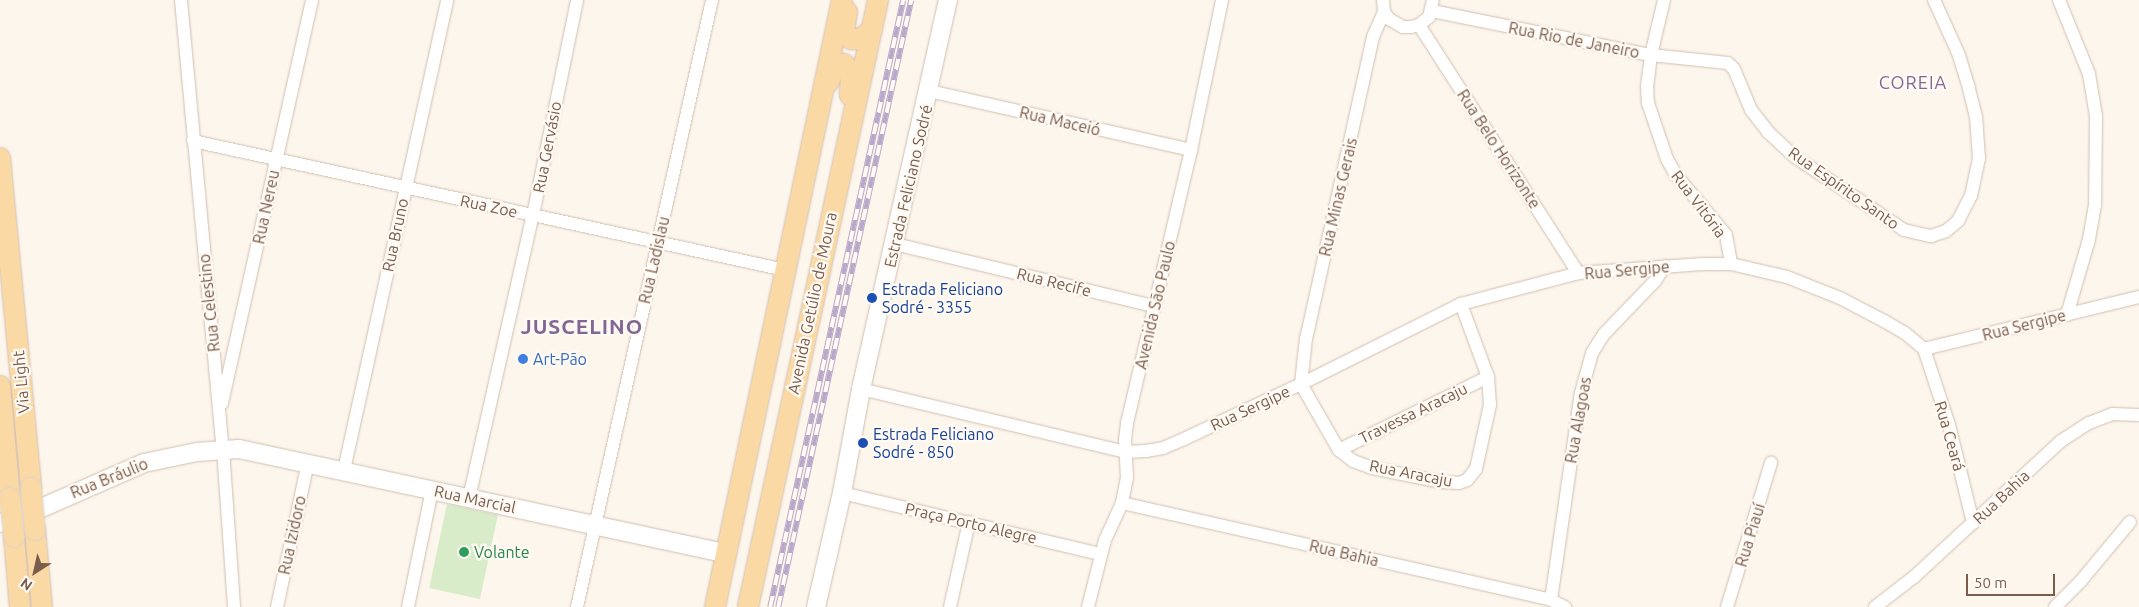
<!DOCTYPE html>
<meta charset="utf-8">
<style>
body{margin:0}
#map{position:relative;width:2139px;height:607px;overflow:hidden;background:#fdf6ec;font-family:Ubuntu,sans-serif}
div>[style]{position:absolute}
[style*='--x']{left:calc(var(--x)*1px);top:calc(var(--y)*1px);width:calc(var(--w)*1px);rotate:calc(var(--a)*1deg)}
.green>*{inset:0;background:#d8ecc9;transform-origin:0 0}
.roads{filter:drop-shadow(0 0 1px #d1beb0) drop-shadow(0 0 1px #d1beb0)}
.street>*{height:12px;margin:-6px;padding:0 6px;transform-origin:6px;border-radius:6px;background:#fff}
.secondary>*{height:18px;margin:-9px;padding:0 9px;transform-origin:9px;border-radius:9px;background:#fff}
.primary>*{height:20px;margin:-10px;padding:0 10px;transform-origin:10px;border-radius:10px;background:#fbd9a5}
.rail>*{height:5.5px;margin-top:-2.75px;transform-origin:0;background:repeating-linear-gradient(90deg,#fffaf3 0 11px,#b9a8c9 0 22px);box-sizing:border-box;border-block:1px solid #b9a8c9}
.bridges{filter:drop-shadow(0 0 1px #dad1cd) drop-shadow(0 0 1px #dad1cd)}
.primary-bridge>*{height:20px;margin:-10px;padding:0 10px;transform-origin:10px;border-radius:10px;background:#fbd9a5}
.dots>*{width:14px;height:14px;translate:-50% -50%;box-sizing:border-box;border:2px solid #fffaf3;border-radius:50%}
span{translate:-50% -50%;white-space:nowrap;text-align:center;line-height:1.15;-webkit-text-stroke:4.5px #fffaf3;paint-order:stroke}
.street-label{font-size:16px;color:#7a5c4d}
.transit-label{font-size:16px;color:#164399}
.left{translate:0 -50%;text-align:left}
.shop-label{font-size:16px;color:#366cbe}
.leisure-label{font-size:16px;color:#27864d}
.neighbourhood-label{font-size:18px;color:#846695;letter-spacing:1px}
.district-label{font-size:21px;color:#846695;font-weight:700;letter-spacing:1px}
.north{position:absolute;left:10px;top:547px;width:50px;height:50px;-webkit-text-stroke:4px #fffaf3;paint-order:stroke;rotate:215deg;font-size:14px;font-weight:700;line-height:20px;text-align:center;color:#7a5c4d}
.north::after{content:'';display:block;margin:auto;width:18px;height:22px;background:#7a5c4d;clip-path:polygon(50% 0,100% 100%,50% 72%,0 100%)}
.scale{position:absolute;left:1966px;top:574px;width:89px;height:22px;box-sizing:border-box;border:2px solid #7a5c4d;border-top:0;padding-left:6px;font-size:15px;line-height:18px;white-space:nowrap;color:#7a5c4d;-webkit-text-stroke:4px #fffaf3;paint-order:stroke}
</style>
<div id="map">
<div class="green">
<div style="left:447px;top:504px;width:52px;height:86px;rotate:12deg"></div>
</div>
<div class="roads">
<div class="street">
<div style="--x:181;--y:0;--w:451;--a:84.7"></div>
<div style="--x:223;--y:449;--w:158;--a:86"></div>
<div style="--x:1383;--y:0;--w:12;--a:85"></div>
<div style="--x:1384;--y:12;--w:9;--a:54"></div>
<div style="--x:1389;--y:19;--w:16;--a:30"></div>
<div style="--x:1403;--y:27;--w:8;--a:0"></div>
<div style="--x:1411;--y:27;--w:8;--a:-14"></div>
<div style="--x:1419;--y:25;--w:13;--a:-39"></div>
<div style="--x:1429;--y:17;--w:17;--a:-77"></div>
<div style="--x:1664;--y:0;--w:57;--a:103.3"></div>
<div style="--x:1651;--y:55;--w:31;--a:97"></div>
<div style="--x:1647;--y:86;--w:17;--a:87"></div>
<div style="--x:1648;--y:103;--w:59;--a:71.3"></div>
<div style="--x:1667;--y:159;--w:18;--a:61"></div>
<div style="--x:1676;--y:175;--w:78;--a:50.2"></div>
<div style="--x:1726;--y:235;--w:29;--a:80"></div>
<div style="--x:2059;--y:0;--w:80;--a:67.9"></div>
<div style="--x:2089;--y:74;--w:43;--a:80.5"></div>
<div style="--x:2096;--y:116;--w:89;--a:90.6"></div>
<div style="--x:2095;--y:205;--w:39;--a:100"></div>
<div style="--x:2088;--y:243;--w:75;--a:106.3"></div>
<div style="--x:1432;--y:11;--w:223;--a:11.4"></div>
<div style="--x:1651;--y:55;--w:77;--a:5.9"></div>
<div style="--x:1728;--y:63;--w:8;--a:45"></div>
<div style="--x:1734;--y:69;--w:44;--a:67.5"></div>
<div style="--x:1751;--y:110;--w:28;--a:52"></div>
<div style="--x:1768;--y:132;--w:37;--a:43"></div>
<div style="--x:1795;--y:157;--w:131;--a:33.8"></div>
<div style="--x:1904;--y:230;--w:28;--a:13"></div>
<div style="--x:1931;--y:236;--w:16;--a:-18"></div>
<div style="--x:1946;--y:231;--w:16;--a:-40"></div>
<div style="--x:1958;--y:221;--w:28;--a:-63"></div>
<div style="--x:1971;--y:196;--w:39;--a:-78"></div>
<div style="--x:1979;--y:158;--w:41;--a:-94.2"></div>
<div style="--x:1976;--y:117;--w:30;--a:-104"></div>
<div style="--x:1969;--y:88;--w:34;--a:-107"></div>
<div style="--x:1959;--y:55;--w:60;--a:-114.4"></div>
<div style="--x:1384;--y:12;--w:27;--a:114"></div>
<div style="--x:1373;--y:37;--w:308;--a:102.5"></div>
<div style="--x:1306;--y:338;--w:46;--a:96.2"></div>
<div style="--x:1301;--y:384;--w:76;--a:60.1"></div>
<div style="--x:1339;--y:450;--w:18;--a:38"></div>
<div style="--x:1353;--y:461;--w:20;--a:20"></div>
<div style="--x:1372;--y:468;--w:70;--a:11.5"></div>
<div style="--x:1441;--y:482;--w:18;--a:3"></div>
<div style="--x:1459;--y:483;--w:9;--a:-21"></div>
<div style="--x:1467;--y:480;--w:14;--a:-51"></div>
<div style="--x:1476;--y:469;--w:66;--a:-77.7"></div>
<div style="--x:1490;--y:405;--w:28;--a:-94"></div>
<div style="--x:1488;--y:377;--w:78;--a:-110.3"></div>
<div style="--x:1419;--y:25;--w:295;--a:57.3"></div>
<div style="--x:929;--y:91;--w:269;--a:12.7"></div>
<div style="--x:193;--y:141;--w:606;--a:12.29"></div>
<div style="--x:895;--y:244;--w:266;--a:13.5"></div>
<div style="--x:1924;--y:349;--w:221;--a:-13.6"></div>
<div style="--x:1924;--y:349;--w:80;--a:71.8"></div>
<div style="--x:1949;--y:425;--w:101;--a:76.2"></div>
<div style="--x:861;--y:389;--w:272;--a:13.4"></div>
<div style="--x:1126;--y:452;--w:20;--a:-3"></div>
<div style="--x:1146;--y:451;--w:17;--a:-10"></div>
<div style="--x:1163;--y:448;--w:23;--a:-23"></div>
<div style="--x:1184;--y:439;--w:129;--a:-25.2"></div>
<div style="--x:1301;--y:384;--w:179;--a:-26.6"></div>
<div style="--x:1461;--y:304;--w:121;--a:-14.8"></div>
<div style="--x:1578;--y:273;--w:125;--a:-4.1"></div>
<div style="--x:1703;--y:264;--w:28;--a:0"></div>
<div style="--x:1731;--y:264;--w:57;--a:13.1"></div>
<div style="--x:1787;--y:277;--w:57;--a:21.6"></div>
<div style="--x:1840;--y:298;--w:50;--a:27.6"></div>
<div style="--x:1884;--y:321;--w:24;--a:30"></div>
<div style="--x:1905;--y:333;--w:25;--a:40"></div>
<div style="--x:222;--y:403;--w:413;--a:-77.4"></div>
<div style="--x:1339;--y:450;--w:166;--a:-26.1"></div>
<div style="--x:344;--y:470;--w:481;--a:-77.6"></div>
<div style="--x:842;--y:493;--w:265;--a:13.3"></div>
<div style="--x:469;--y:498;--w:290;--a:-77.3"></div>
<div style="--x:533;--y:215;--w:219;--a:-78.4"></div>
<div style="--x:1122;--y:503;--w:440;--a:12.7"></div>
<div style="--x:1551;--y:600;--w:16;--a:27"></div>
<div style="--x:1551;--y:600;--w:209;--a:-81.8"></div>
<div style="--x:1581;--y:393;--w:41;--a:-74.6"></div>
<div style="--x:1592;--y:353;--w:22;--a:-58"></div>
<div style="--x:1604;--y:334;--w:74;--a:-46.1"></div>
<div style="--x:1655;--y:281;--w:18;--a:-56"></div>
<div style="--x:277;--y:607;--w:147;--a:-77.9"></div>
<div style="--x:408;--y:607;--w:119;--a:-78.4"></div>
<div style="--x:577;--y:607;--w:622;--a:-77.46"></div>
<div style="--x:950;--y:607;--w:87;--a:-77.4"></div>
<div style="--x:1088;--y:607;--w:69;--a:-75.8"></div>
<div style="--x:1105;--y:540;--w:41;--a:-65.3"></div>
<div style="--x:1122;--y:503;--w:25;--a:-79"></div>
<div style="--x:1127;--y:478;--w:38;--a:-93"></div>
<div style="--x:1125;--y:440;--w:17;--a:-83"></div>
<div style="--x:1127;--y:423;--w:280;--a:-76.8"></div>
<div style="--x:1191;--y:150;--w:153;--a:-78.3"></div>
<div style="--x:1727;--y:607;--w:151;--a:-73"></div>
<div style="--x:1875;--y:607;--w:49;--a:-37.6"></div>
<div style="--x:1914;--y:577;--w:200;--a:-42.8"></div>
<div style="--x:2061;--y:441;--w:33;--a:-33"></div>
<div style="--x:2089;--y:423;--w:25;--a:-21"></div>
<div style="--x:2112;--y:414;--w:27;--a:2"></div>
<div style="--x:2055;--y:607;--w:35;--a:-45"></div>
<div style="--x:2080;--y:582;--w:78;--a:-50.2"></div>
</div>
<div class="secondary">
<div style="--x:0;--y:523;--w:14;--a:-12"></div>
<div style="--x:14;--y:520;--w:142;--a:-23.7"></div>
<div style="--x:144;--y:463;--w:54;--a:-11.7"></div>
<div style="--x:197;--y:452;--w:42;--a:-4.1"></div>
<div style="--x:239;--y:449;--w:499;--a:12.1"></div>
<div style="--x:816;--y:607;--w:117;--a:-77.2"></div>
<div style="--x:842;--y:493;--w:106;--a:-79.6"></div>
<div style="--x:861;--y:389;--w:399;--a:-77.4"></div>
</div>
<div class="primary">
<div style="--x:847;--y:12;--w:19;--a:99"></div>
<div style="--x:844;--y:31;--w:11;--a:49"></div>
<div style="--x:851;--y:39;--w:9;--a:0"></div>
<div style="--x:860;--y:39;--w:15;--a:-37"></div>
<div style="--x:828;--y:83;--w:17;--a:-66"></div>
<div style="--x:835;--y:67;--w:9;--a:-18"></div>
<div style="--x:844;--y:64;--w:11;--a:52"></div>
<div style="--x:851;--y:73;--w:22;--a:93"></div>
<div style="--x:0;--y:158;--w:331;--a:84.6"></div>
<div style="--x:0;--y:386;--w:112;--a:84.9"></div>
<div style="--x:35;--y:530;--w:77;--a:84.8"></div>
<div style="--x:14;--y:537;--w:70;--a:85.1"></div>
<div style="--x:715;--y:607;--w:620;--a:-78.18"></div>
<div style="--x:748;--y:607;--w:621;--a:-77.91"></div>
</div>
</div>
<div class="rail">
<div style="--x:770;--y:607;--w:621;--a:-77.64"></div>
<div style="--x:778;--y:607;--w:621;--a:-77.64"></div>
</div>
<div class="bridges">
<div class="primary-bridge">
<div style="--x:31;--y:488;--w:42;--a:84.6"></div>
<div style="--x:10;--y:498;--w:39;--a:84"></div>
</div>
</div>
<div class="dots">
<div style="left:872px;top:298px;background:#1a4fb4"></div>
<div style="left:523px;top:359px;background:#3f7fe0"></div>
<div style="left:863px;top:443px;background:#1a4fb4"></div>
<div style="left:464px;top:552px;background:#2e9e5b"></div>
</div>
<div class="street-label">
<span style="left:1574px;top:40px;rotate:11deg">Rua Rio de Janeiro</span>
<span style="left:1060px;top:121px;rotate:13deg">Rua Maceió</span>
<span style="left:547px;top:147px;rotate:-79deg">Rua Gervásio</span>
<span style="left:1499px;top:149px;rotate:57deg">Rua Belo Horizonte</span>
<span style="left:908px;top:186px;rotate:-77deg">Estrada Feliciano Sodré</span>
<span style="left:1844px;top:188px;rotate:35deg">Rua Espírito Santo</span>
<span style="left:1338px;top:197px;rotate:-77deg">Rua Minas Gerais</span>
<span style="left:1699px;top:204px;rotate:53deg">Rua Vitória</span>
<span style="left:489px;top:206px;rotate:12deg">Rua Zoe</span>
<span style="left:266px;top:207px;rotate:-78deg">Rua Nereu</span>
<span style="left:395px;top:235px;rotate:-78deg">Rua Bruno</span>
<span style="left:654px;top:260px;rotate:-77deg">Rua Ladislau</span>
<span style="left:1627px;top:270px;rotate:-5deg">Rua Sergipe</span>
<span style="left:1054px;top:282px;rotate:14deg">Rua Recife</span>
<span style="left:209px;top:303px;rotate:-96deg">Rua Celestino</span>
<span style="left:812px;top:303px;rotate:-78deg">Avenida Getúlio de Moura</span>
<span style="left:1155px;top:305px;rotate:-77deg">Avenida São Paulo</span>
<span style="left:2024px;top:325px;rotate:-14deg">Rua Sergipe</span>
<span style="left:21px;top:382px;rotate:-95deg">Via Light</span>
<span style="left:1250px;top:408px;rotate:-25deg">Rua Sergipe</span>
<span style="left:1413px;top:413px;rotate:-26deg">Travessa Aracaju</span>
<span style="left:1578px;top:420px;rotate:-80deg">Rua Alagoas</span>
<span style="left:1950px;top:436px;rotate:74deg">Rua Ceará</span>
<span style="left:1411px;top:473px;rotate:11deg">Rua Aracaju</span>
<span style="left:109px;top:478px;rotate:-22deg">Rua Bráulio</span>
<span style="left:2001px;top:497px;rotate:-43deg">Rua Bahia</span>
<span style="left:475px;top:499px;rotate:12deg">Rua Marcial</span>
<span style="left:971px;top:523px;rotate:13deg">Praça Porto Alegre</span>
<span style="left:292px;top:535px;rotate:-78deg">Rua Izidoro</span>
<span style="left:1750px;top:535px;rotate:-73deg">Rua Piauí</span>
<span style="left:1344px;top:553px;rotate:13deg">Rua Bahia</span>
</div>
<div class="transit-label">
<span class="left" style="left:882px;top:298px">Estrada Feliciano<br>Sodré - 3355</span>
<span class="left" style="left:873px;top:443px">Estrada Feliciano<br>Sodré - 850</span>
</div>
<div class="shop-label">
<span class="left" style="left:533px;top:359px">Art-Pão</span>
</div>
<div class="leisure-label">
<span class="left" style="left:474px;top:552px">Volante</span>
</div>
<div class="neighbourhood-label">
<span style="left:1913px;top:82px">COREIA</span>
</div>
<div class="district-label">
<span style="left:582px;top:326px">JUSCELINO</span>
</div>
<div class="north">N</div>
<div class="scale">50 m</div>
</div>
